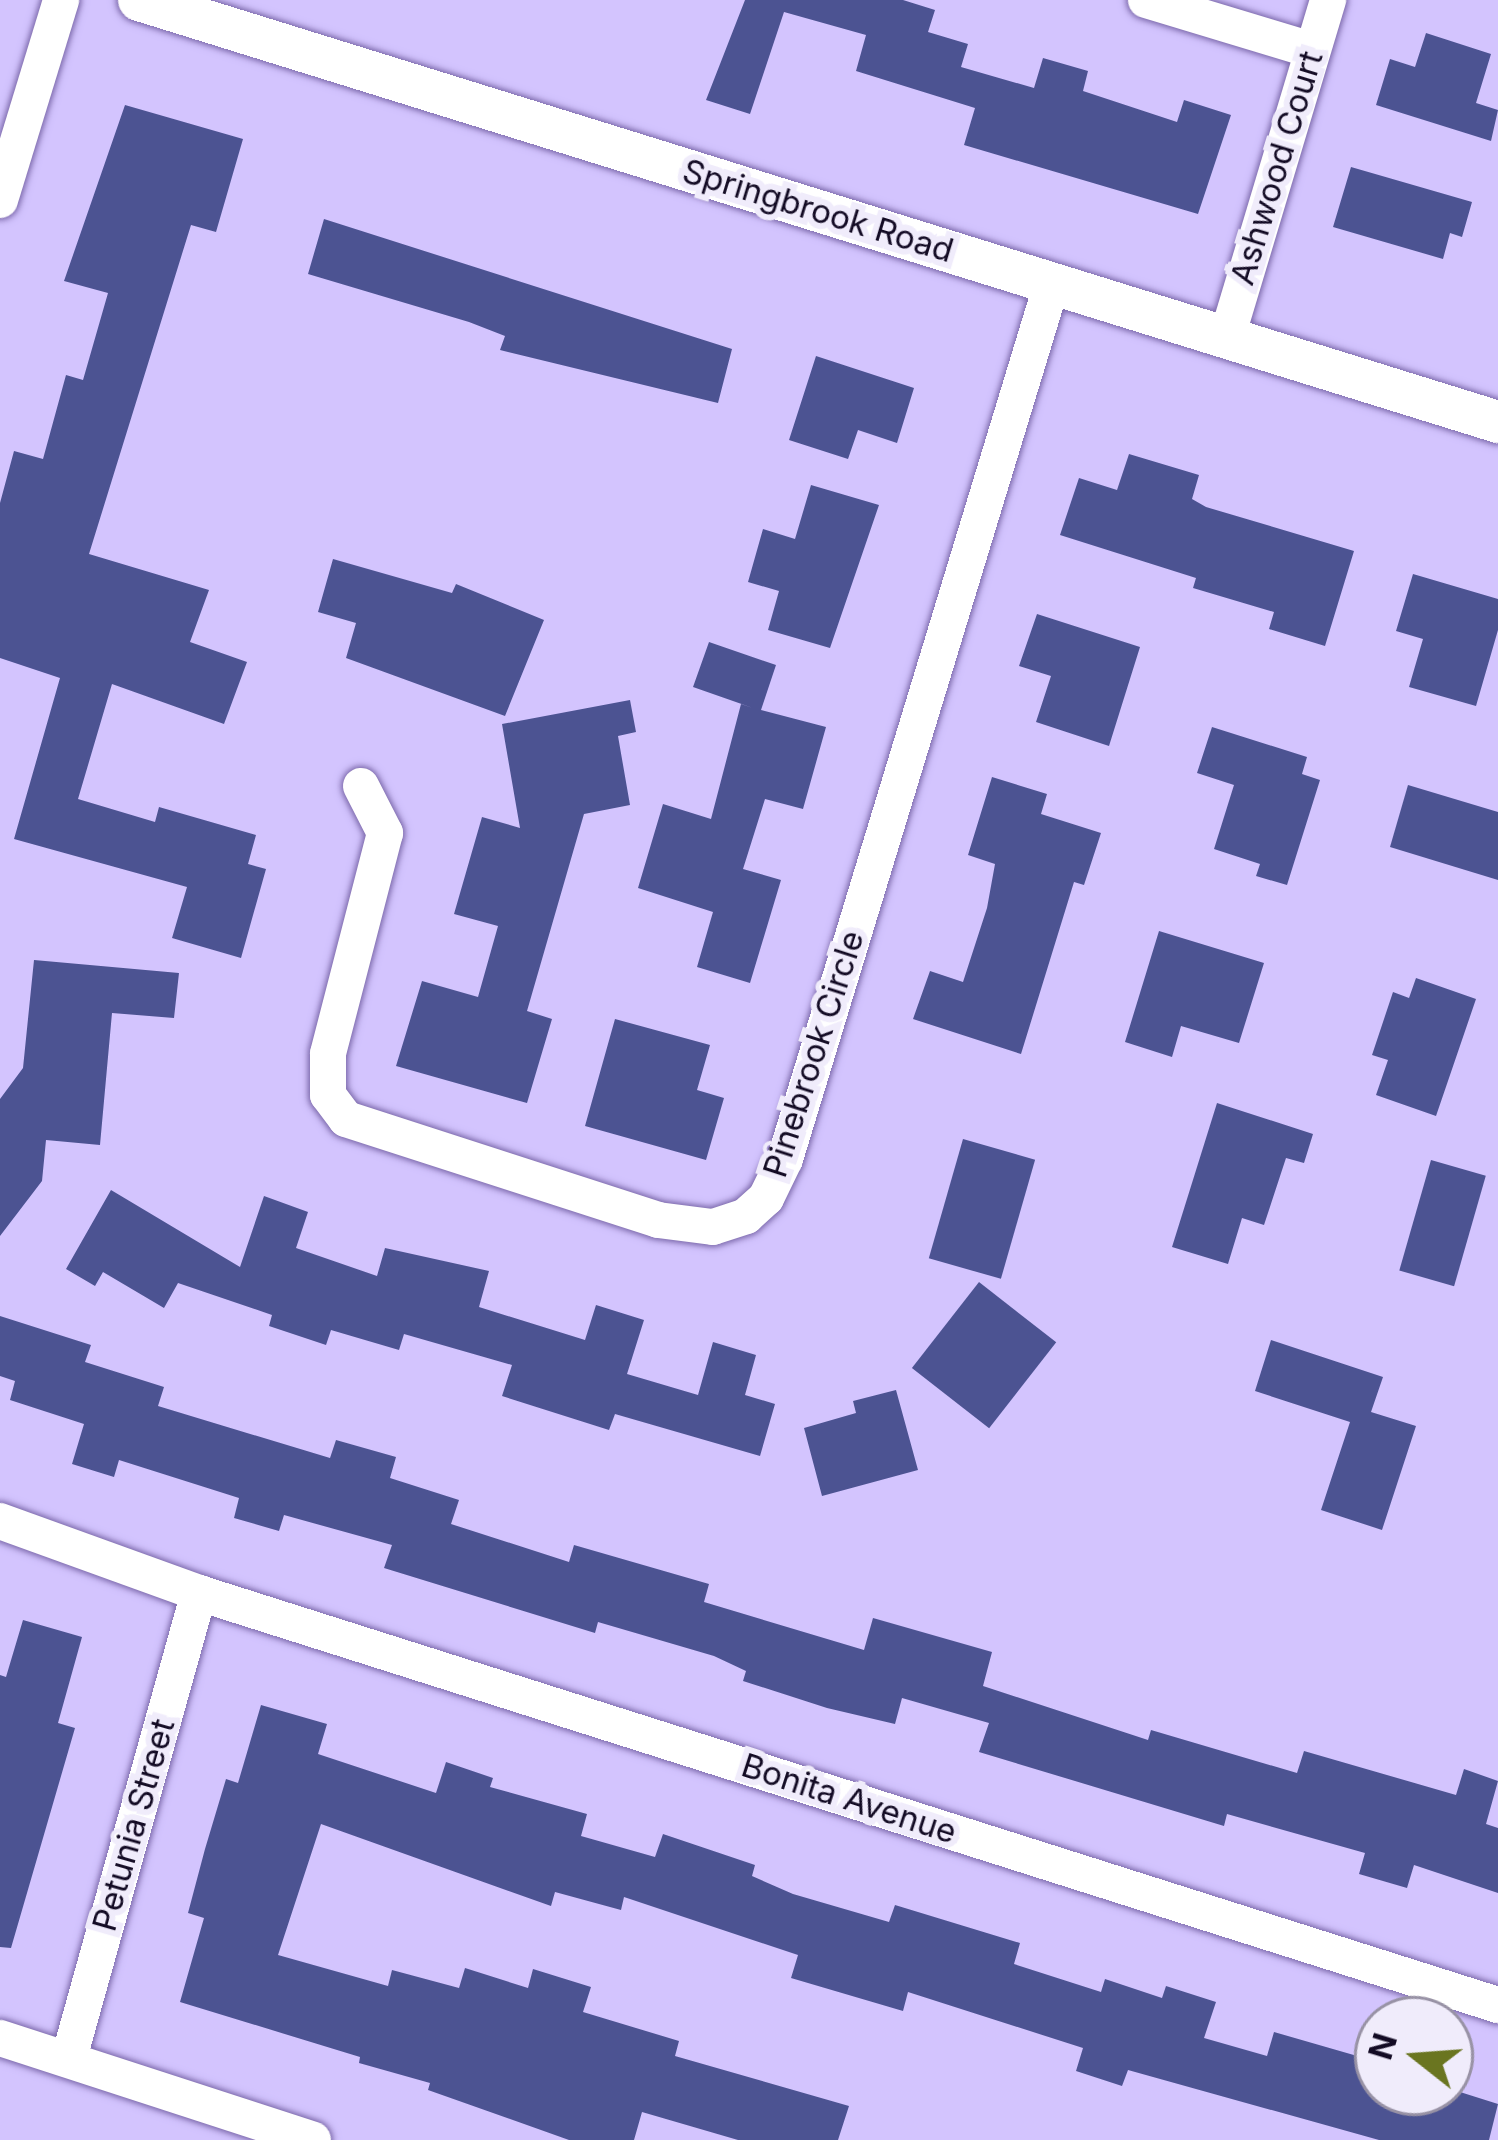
<!DOCTYPE html>
<style>
body{margin:0}
#map{position:relative;width:1498px;height:2140px;overflow:hidden;background:#d3c4fe;font-family:Inter,sans-serif}
div>[style]{position:absolute}
[style*='--x']{left:calc(var(--x)*1px);top:calc(var(--y)*1px);width:calc(var(--w)*1px);rotate:calc(var(--a)*1deg)}
.building>*{inset:0;background:#4c5392;transform-origin:0 0}
.roads{filter:drop-shadow(0 0 3px #7c69ab) drop-shadow(0 0 3px #7c69ab)}
.minor>*{height:36px;margin:-18px;padding:0 18px;transform-origin:18px;border-radius:18px;background:#fff}
.tertiary>*{height:42px;margin:-21px;padding:0 21px;transform-origin:21px;border-radius:21px;background:#fff}
span{translate:-50% -50%;white-space:nowrap;text-align:center;line-height:1.15;-webkit-text-stroke:12px #f0ecfb;paint-order:stroke}
.street-label{font-size:33px;color:#130b24}
.north{position:absolute;left:1354px;top:1996px;width:120px;height:120px;box-sizing:border-box;background:#f0ecfb;border:3px solid #9892a5;border-radius:50%;rotate:287deg;font-size:33px;font-weight:700;line-height:48px;text-align:center;color:#130b24}
.north::after{content:'';display:block;margin:auto;width:42px;height:54px;background:#6a7520;clip-path:polygon(50% 0,100% 100%,50% 72%,0 100%)}
</style>
<div id="map">
<div class="building">
<div style="clip-path:polygon(745px 0,903px 0,935px 10px,928px 32px,968px 44px,961px 67px,1034px 88px,1043px 58px,1088px 71px,1083px 91px,1177px 122px,1184px 100px,1231px 115px,1198px 214px,964px 145px,975px 108px,856px 71px,866px 35px,784px 12px,750px 114px,706px 100px)"></div>
<div style="clip-path:polygon(1426px 33px,1491px 54px,1476px 103px,1498px 110px,1491px 141px,1376px 105px,1390px 59px,1415px 67px)"></div>
<div style="clip-path:polygon(125px 105px,243px 139px,216px 232px,191px 225px,89px 554px,209px 590px,190px 642px,247px 662px,224px 724px,112px 684px,78px 799px,155px 822px,159px 807px,256px 835px,248px 864px,266px 869px,241px 958px,172px 938px,187px 887px,14px 839px,60px 678px,0 658px,0 503px,14px 451px,43px 459px,66px 375px,83px 380px,108px 293px,64px 281px)"></div>
<div style="clip-path:polygon(1351px 167px,1472px 202px,1462px 237px,1450px 233px,1443px 259px,1333px 227px)"></div>
<div style="clip-path:polygon(324px 219px,732px 349px,718px 403px,500px 350px,505px 336px,469px 322px,308px 274px)"></div>
<div style="clip-path:polygon(816px 356px,914px 388px,897px 443px,858px 430px,848px 459px,789px 440px)"></div>
<div style="clip-path:polygon(1129px 454px,1199px 475px,1192px 499px,1206px 507px,1354px 551px,1325px 646px,1269px 629px,1274px 612px,1193px 588px,1196px 578px,1060px 535px,1079px 478px,1117px 490px)"></div>
<div style="clip-path:polygon(811px 485px,879px 505px,830px 648px,768px 630px,779px 591px,748px 582px,763px 529px,795px 539px)"></div>
<div style="clip-path:polygon(333px 559px,452px 593px,456px 584px,544px 620px,505px 716px,346px 658px,356px 623px,318px 612px)"></div>
<div style="clip-path:polygon(1413px 574px,1498px 599px,1498px 630px,1476px 706px,1409px 687px,1423px 639px,1396px 631px)"></div>
<div style="clip-path:polygon(1037px 614px,1140px 647px,1109px 746px,1036px 722px,1051px 676px,1019px 666px)"></div>
<div style="clip-path:polygon(709px 642px,776px 665px,761px 710px,826px 727px,803px 809px,765px 799px,743px 869px,781px 880px,750px 983px,697px 967px,713px 912px,638px 888px,663px 804px,711px 819px,741px 704px,753px 708px,693px 687px)"></div>
<div style="clip-path:polygon(630px 700px,636px 732px,618px 736px,630px 805px,584px 814px,527px 1011px,552px 1019px,527px 1103px,396px 1066px,422px 981px,478px 997px,498px 926px,454px 914px,482px 817px,520px 828px,502px 724px)"></div>
<div style="clip-path:polygon(1212px 727px,1307px 757px,1302px 774px,1320px 780px,1287px 885px,1256px 876px,1260px 864px,1214px 849px,1234px 785px,1197px 773px)"></div>
<div style="clip-path:polygon(992px 777px,1047px 794px,1041px 814px,1101px 833px,1084px 885px,1074px 882px,1021px 1054px,913px 1019px,930px 971px,963px 982px,987px 908px,995px 864px,968px 855px)"></div>
<div style="clip-path:polygon(1408px 785px,1498px 812px,1498px 880px,1390px 847px)"></div>
<div style="clip-path:polygon(1159px 931px,1264px 963px,1239px 1043px,1181px 1026px,1172px 1057px,1125px 1042px)"></div>
<div style="clip-path:polygon(34px 960px,179px 973px,174px 1018px,112px 1013px,100px 1145px,46px 1140px,42px 1181px,0 1236px,0 1099px,23px 1068px)"></div>
<div style="clip-path:polygon(1416px 978px,1476px 999px,1436px 1116px,1376px 1095px,1388px 1060px,1372px 1055px,1393px 992px,1409px 998px)"></div>
<div style="clip-path:polygon(615px 1019px,710px 1045px,697px 1090px,724px 1098px,706px 1160px,585px 1126px)"></div>
<div style="clip-path:polygon(1217px 1103px,1313px 1134px,1304px 1163px,1286px 1158px,1264px 1225px,1242px 1218px,1228px 1264px,1172px 1247px)"></div>
<div style="left:963px;top:1139px;width:75px;height:124px;rotate:16deg"></div>
<div style="left:1431px;top:1160px;width:57px;height:115px;rotate:16deg"></div>
<div style="clip-path:polygon(111px 1190px,240px 1267px,264px 1196px,308px 1212px,296px 1248px,377px 1276px,385px 1248px,489px 1271px,479px 1307px,585px 1340px,596px 1305px,644px 1320px,627px 1374px,698px 1395px,713px 1342px,756px 1355px,745px 1395px,775px 1404px,760px 1456px,615px 1414px,609px 1430px,502px 1396px,512px 1365px,404px 1334px,399px 1350px,331px 1330px,326px 1345px,269px 1326px,272px 1315px,178px 1283px,164px 1308px,103px 1272px,95px 1286px,66px 1269px)"></div>
<div style="left:979px;top:1282px;width:98px;height:109px;rotate:38deg"></div>
<div style="clip-path:polygon(0 1316px,91px 1345px,85px 1362px,164px 1387px,158px 1406px,330px 1458px,336px 1440px,396px 1457px,390px 1478px,459px 1500px,451px 1524px,569px 1562px,574px 1545px,709px 1584px,704px 1602px,864px 1650px,873px 1618px,992px 1652px,983px 1686px,1148px 1740px,1151px 1730px,1297px 1773px,1304px 1751px,1456px 1795px,1464px 1769px,1498px 1781px,1486px 1824px,1498px 1828px,1498px 1893px,1414px 1865px,1407px 1888px,1359px 1874px,1365px 1853px,1227px 1814px,1224px 1826px,979px 1752px,989px 1723px,902px 1698px,895px 1724px,827px 1708px,743px 1681px,746px 1671px,714px 1656px,598px 1622px,595px 1633px,384px 1568px,392px 1545px,284px 1515px,279px 1531px,234px 1518px,239px 1498px,119px 1460px,114px 1477px,72px 1464px,84px 1424px,10px 1400px,15px 1381px,0 1376px)"></div>
<div style="clip-path:polygon(1271px 1340px,1383px 1377px,1371px 1412px,1416px 1426px,1382px 1530px,1321px 1510px,1350px 1422px,1255px 1391px)"></div>
<div style="clip-path:polygon(896px 1390px,918px 1470px,822px 1496px,804px 1428px,856px 1413px,853px 1401px)"></div>
<div style="clip-path:polygon(23px 1620px,82px 1637px,58px 1723px,75px 1728px,11px 1948px,0 1947px,0 1675px,6px 1677px)"></div>
<div style="clip-path:polygon(261px 1705px,327px 1724px,318px 1754px,436px 1793px,446px 1762px,493px 1778px,490px 1787px,587px 1814px,581px 1836px,655px 1857px,663px 1834px,755px 1865px,752px 1876px,793px 1894px,889px 1922px,895px 1905px,1020px 1943px,1014px 1964px,1101px 1992px,1105px 1979px,1162px 1998px,1166px 1986px,1216px 2002px,1204px 2038px,1267px 2056px,1274px 2032px,1378px 2062px,1378px 2092px,1460px 2092px,1498px 2104px,1489px 2140px,1379px 2140px,1128px 2070px,1122px 2086px,1076px 2071px,1083px 2048px,908px 1992px,903px 2011px,791px 1978px,798px 1955px,624px 1897px,621px 1910px,555px 1892px,551px 1906px,321px 1824px,278px 1955px,388px 1986px,392px 1970px,459px 1988px,465px 1968px,528px 1988px,533px 1969px,591px 1987px,583px 2012px,679px 2041px,675px 2056px,849px 2106px,838px 2140px,738px 2140px,642px 2112px,634px 2140px,569px 2140px,428px 2090px,430px 2083px,359px 2063px,360px 2057px,180px 2002px,204px 1918px,188px 1913px,205px 1849px,226px 1779px,238px 1783px)"></div>
</div>
<div class="roads">
<div class="minor">
<div style="--x:1146;--y:0;--w:173;--a:16.8"></div>
<div style="--x:0;--y:200;--w:209;--a:-73"></div>
<div style="--x:1227;--y:337;--w:352;--a:-73.3"></div>
<div style="--x:361;--y:786;--w:53;--a:62.9"></div>
<div style="--x:385;--y:833;--w:228;--a:104.5"></div>
<div style="--x:328;--y:1054;--w:41;--a:90"></div>
<div style="--x:328;--y:1095;--w:30;--a:53"></div>
<div style="--x:346;--y:1119;--w:328;--a:17.9"></div>
<div style="--x:658;--y:1220;--w:55;--a:7.3"></div>
<div style="--x:713;--y:1227;--w:35;--a:-18"></div>
<div style="--x:746;--y:1216;--w:27;--a:-42"></div>
<div style="--x:766;--y:1198;--w:43;--a:-64"></div>
<div style="--x:785;--y:1159;--w:916;--a:-73.05"></div>
<div style="--x:0;--y:1521;--w:212;--a:19.9"></div>
<div style="--x:199;--y:1593;--w:1363;--a:17.6"></div>
<div style="--x:0;--y:2038;--w:329;--a:18"></div>
<div style="--x:69;--y:2058;--w:483;--a:-74.4"></div>
</div>
<div class="tertiary">
<div style="--x:139;--y:0;--w:1423;--a:17.25"></div>
</div>
</div>
<div class="street-label">
<span style="left:1277px;top:168px;rotate:-73deg">Ashwood Court</span>
<span style="left:818px;top:211px;rotate:17deg">Springbrook Road</span>
<span style="left:814px;top:1054px;rotate:-72deg">Pinebrook Circle</span>
<span style="left:849px;top:1799px;rotate:18deg">Bonita Avenue</span>
<span style="left:134px;top:1825px;rotate:-74deg">Petunia Street</span>
</div>
<div class="north">N</div>
</div>
